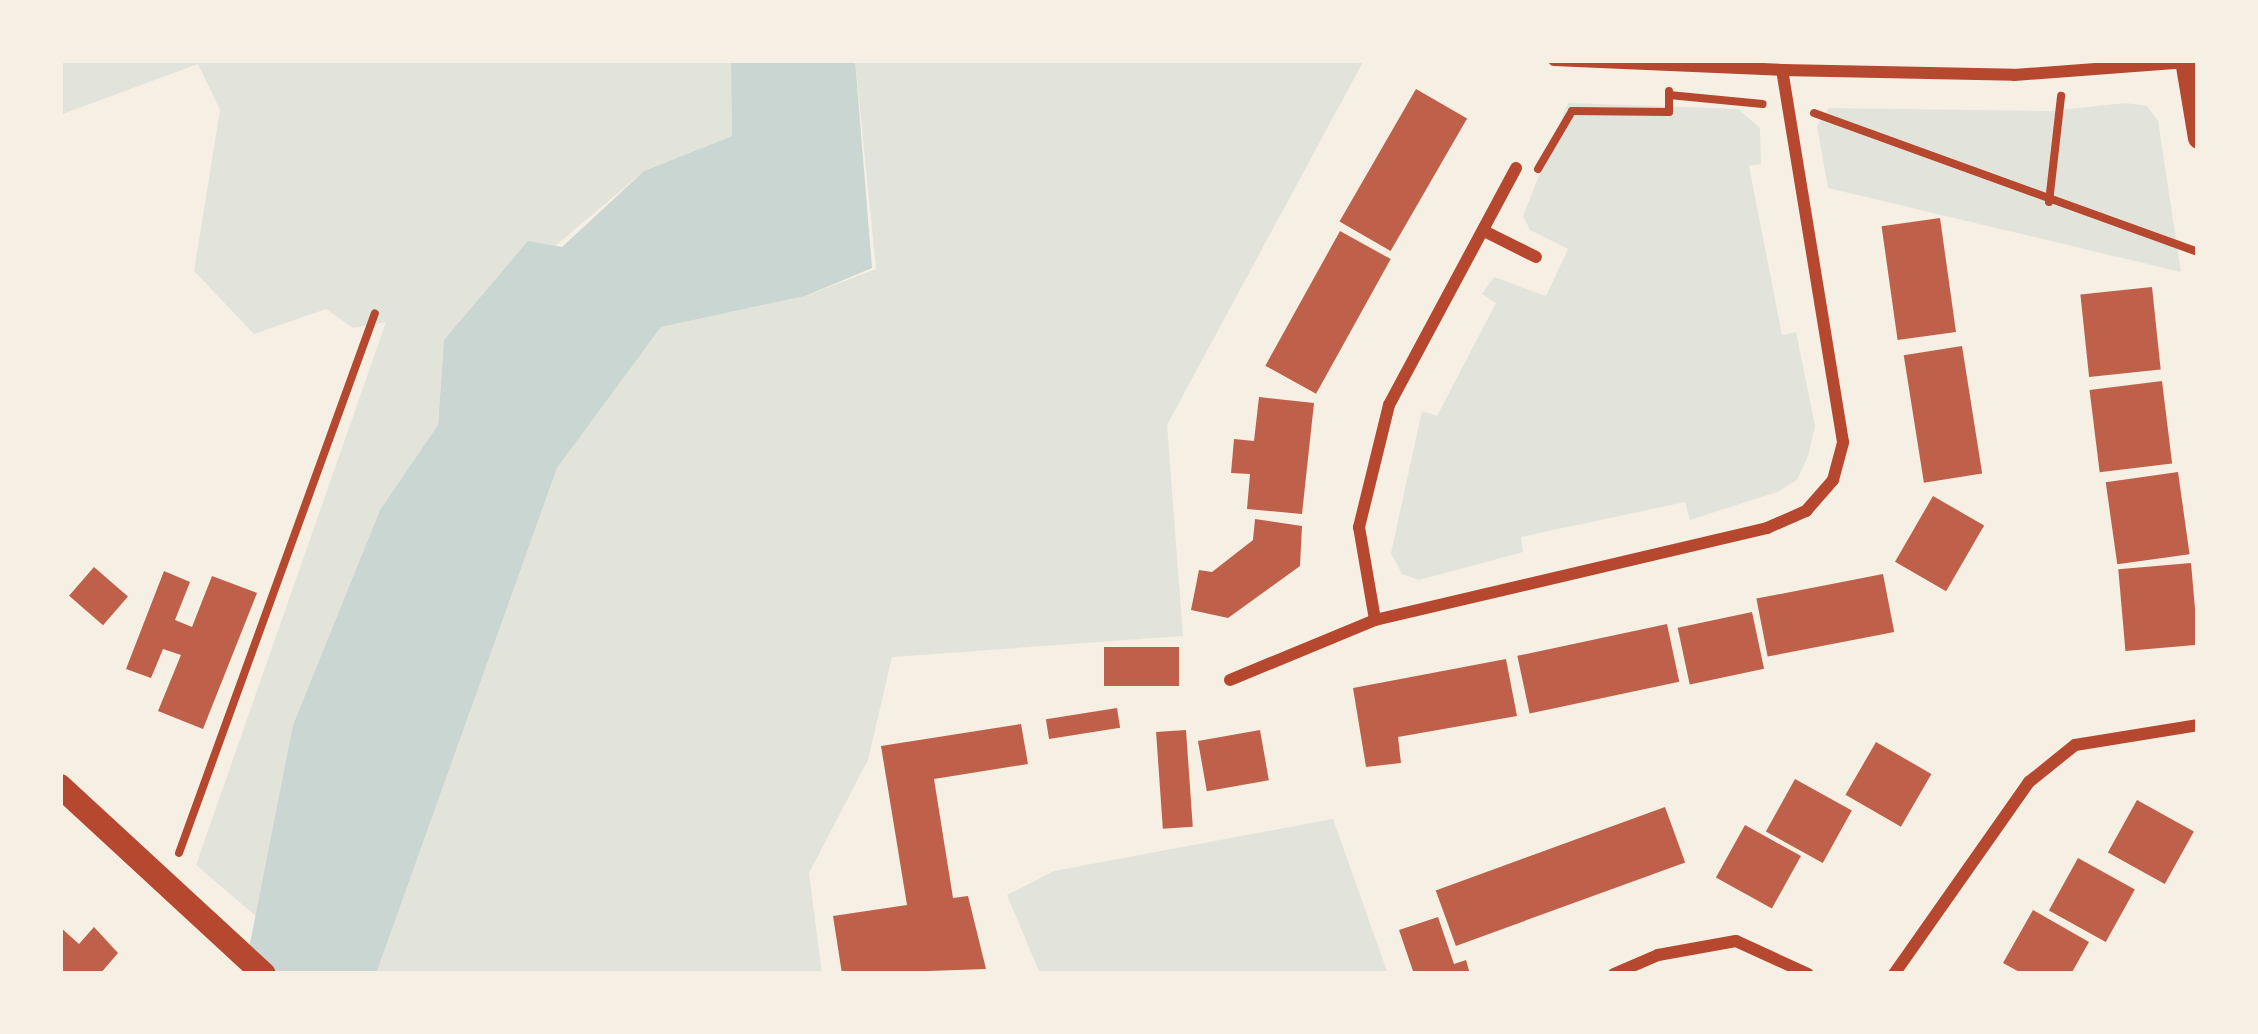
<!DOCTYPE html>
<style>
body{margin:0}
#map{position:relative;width:2258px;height:1034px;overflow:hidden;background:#f6efe4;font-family:"Open Sans",sans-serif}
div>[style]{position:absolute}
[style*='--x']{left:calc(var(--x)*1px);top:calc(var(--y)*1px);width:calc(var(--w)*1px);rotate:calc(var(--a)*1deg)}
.green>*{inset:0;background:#e2e4dc}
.water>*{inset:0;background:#c9d6d2}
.building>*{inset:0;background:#bf614a;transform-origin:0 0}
.path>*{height:8px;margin:-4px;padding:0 4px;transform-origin:4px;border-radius:4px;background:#b5482f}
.minor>*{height:12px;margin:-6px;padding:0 6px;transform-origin:6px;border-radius:6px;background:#b5482f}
.tertiary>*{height:21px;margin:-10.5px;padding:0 10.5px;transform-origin:10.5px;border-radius:10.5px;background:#b5482f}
.secondary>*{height:24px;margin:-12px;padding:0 12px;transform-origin:12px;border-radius:12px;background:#b5482f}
span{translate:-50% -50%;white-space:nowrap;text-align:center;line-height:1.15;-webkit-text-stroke:12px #f6efe4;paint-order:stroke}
.frame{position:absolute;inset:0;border:63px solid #f6efe4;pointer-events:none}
</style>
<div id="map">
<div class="green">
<div style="clip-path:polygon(60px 60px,731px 60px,732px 136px,644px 171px,444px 340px,438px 425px,380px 510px,293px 725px,257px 917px,196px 865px,386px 322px,353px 328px,326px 309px,254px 334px,194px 271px,220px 110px,198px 64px,60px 115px)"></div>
<div style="clip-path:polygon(855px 60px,1364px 60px,1167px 425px,1183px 636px,892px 657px,868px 760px,809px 873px,822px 974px,376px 974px,557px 468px,661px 327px,805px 296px,876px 269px)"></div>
<div style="clip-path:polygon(1568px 103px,1738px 109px,1760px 128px,1761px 164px,1749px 166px,1782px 335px,1796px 332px,1815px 426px,1808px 456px,1797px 480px,1777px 492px,1690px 520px,1685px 502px,1521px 537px,1523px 552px,1419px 580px,1402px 574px,1391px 553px,1422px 411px,1437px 416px,1496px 303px,1482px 294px,1494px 277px,1546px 296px,1568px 249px,1530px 230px,1523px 216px)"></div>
<div style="clip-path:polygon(2125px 103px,2147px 106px,2158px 121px,2181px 272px,1828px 188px,1817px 126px,1829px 108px,2050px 111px)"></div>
<div style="clip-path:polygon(1333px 819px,1388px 974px,1040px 974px,1007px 895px,1054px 871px)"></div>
</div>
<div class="water">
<div style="clip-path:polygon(731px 60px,855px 60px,872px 268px,805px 296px,661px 327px,557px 468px,376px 974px,244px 974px,293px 725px,380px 510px,438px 425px,444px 340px,528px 241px,562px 247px,644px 171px,732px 136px)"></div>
</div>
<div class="building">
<div style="left:1416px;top:89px;width:59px;height:153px;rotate:30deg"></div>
<div style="left:1940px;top:218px;width:115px;height:59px;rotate:82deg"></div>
<div style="left:1340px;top:231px;width:58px;height:154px;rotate:29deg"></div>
<div style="left:2152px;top:287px;width:83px;height:72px;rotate:84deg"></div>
<div style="left:1962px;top:346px;width:129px;height:59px;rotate:81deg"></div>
<div style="left:2162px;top:381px;width:83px;height:73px;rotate:83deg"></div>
<div style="clip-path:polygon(1259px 397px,1314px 403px,1302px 514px,1247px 509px,1250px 474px,1231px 473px,1234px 439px,1254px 441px)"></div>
<div style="left:2178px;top:472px;width:83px;height:73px;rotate:82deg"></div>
<div style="left:1933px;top:496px;width:59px;height:76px;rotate:30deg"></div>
<div style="clip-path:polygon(1255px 519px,1302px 526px,1300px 566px,1228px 618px,1191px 610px,1199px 570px,1212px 572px,1253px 540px)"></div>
<div style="left:2191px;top:563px;width:82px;height:73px;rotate:85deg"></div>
<div style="left:94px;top:567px;width:45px;height:38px;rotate:41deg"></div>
<div style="clip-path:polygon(164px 571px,190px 582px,175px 620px,192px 627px,212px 576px,257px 593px,203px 729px,158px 711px,181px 655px,163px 649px,151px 678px,126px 669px)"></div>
<div style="left:1883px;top:574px;width:59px;height:129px;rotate:79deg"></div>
<div style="left:1752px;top:612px;width:58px;height:76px;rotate:78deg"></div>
<div style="left:1667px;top:624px;width:59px;height:153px;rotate:78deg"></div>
<div style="left:1179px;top:647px;width:39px;height:75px;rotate:90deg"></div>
<div style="clip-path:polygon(1506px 659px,1517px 716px,1398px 737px,1401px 763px,1366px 767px,1353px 688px)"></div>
<div style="left:1117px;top:708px;width:20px;height:72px;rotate:81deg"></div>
<div style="clip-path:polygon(1021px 724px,1028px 764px,934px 779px,953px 898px,968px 896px,986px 969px,842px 974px,833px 916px,907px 905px,881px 746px)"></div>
<div style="left:1186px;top:730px;width:97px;height:30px;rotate:86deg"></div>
<div style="left:1260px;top:730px;width:51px;height:63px;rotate:80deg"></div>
<div style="left:1876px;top:742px;width:64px;height:61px;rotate:30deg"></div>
<div style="left:1795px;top:779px;width:65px;height:60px;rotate:29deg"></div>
<div style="left:2137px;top:800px;width:65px;height:60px;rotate:29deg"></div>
<div style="left:1665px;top:807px;width:59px;height:244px;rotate:70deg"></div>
<div style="left:1745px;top:825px;width:64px;height:60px;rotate:29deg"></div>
<div style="left:2078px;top:858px;width:65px;height:60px;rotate:29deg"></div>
<div style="clip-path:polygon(2033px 910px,2089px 942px,2071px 974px,2023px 974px,2003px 963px)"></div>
<div style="clip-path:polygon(1438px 917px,1454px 964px,1466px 960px,1470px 974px,1414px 974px,1399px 930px)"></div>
<div style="clip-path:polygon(60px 927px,79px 944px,94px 927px,118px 953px,100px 974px,60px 974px)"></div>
</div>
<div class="path">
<div style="--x:1669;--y:95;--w:94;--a:5.5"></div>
<div style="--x:1814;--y:113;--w:408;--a:19.9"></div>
<div style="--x:1538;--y:169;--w:67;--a:-59.6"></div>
<div style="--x:1572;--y:111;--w:97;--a:0.6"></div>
<div style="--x:1669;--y:112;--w:21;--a:-90"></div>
<div style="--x:2049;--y:202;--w:107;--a:-83.5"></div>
<div style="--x:179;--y:853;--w:574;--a:-70.05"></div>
</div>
<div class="minor">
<div style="--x:1554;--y:60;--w:228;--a:2.5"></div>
<div style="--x:1516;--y:168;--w:269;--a:118.2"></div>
<div style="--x:1389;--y:405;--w:126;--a:103.8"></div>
<div style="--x:1359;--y:527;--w:94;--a:80.2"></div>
<div style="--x:1375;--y:620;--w:403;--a:-13.2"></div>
<div style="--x:1767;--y:528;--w:43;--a:-23.6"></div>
<div style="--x:1806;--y:511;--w:41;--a:-48.9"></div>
<div style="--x:1833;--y:480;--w:39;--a:-75"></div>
<div style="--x:1843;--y:442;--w:377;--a:-99.3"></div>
<div style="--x:1782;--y:70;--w:232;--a:1.2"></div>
<div style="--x:2014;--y:75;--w:171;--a:-4.3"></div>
<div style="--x:1484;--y:231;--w:58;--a:26.6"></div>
<div style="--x:1230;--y:680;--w:157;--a:-22.5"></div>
<div style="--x:1614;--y:974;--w:48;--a:-23.4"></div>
<div style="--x:1658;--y:955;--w:79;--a:-10.2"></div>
<div style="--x:1736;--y:941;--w:79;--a:24.6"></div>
<div style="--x:1894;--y:974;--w:235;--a:-54.9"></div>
<div style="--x:2029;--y:782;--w:59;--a:-38.8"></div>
<div style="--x:2075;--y:745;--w:125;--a:-9.2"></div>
</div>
<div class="tertiary">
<div style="--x:2185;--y:60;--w:79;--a:80.5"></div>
</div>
<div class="secondary">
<div style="--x:60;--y:786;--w:277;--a:42.7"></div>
</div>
<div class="frame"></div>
</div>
